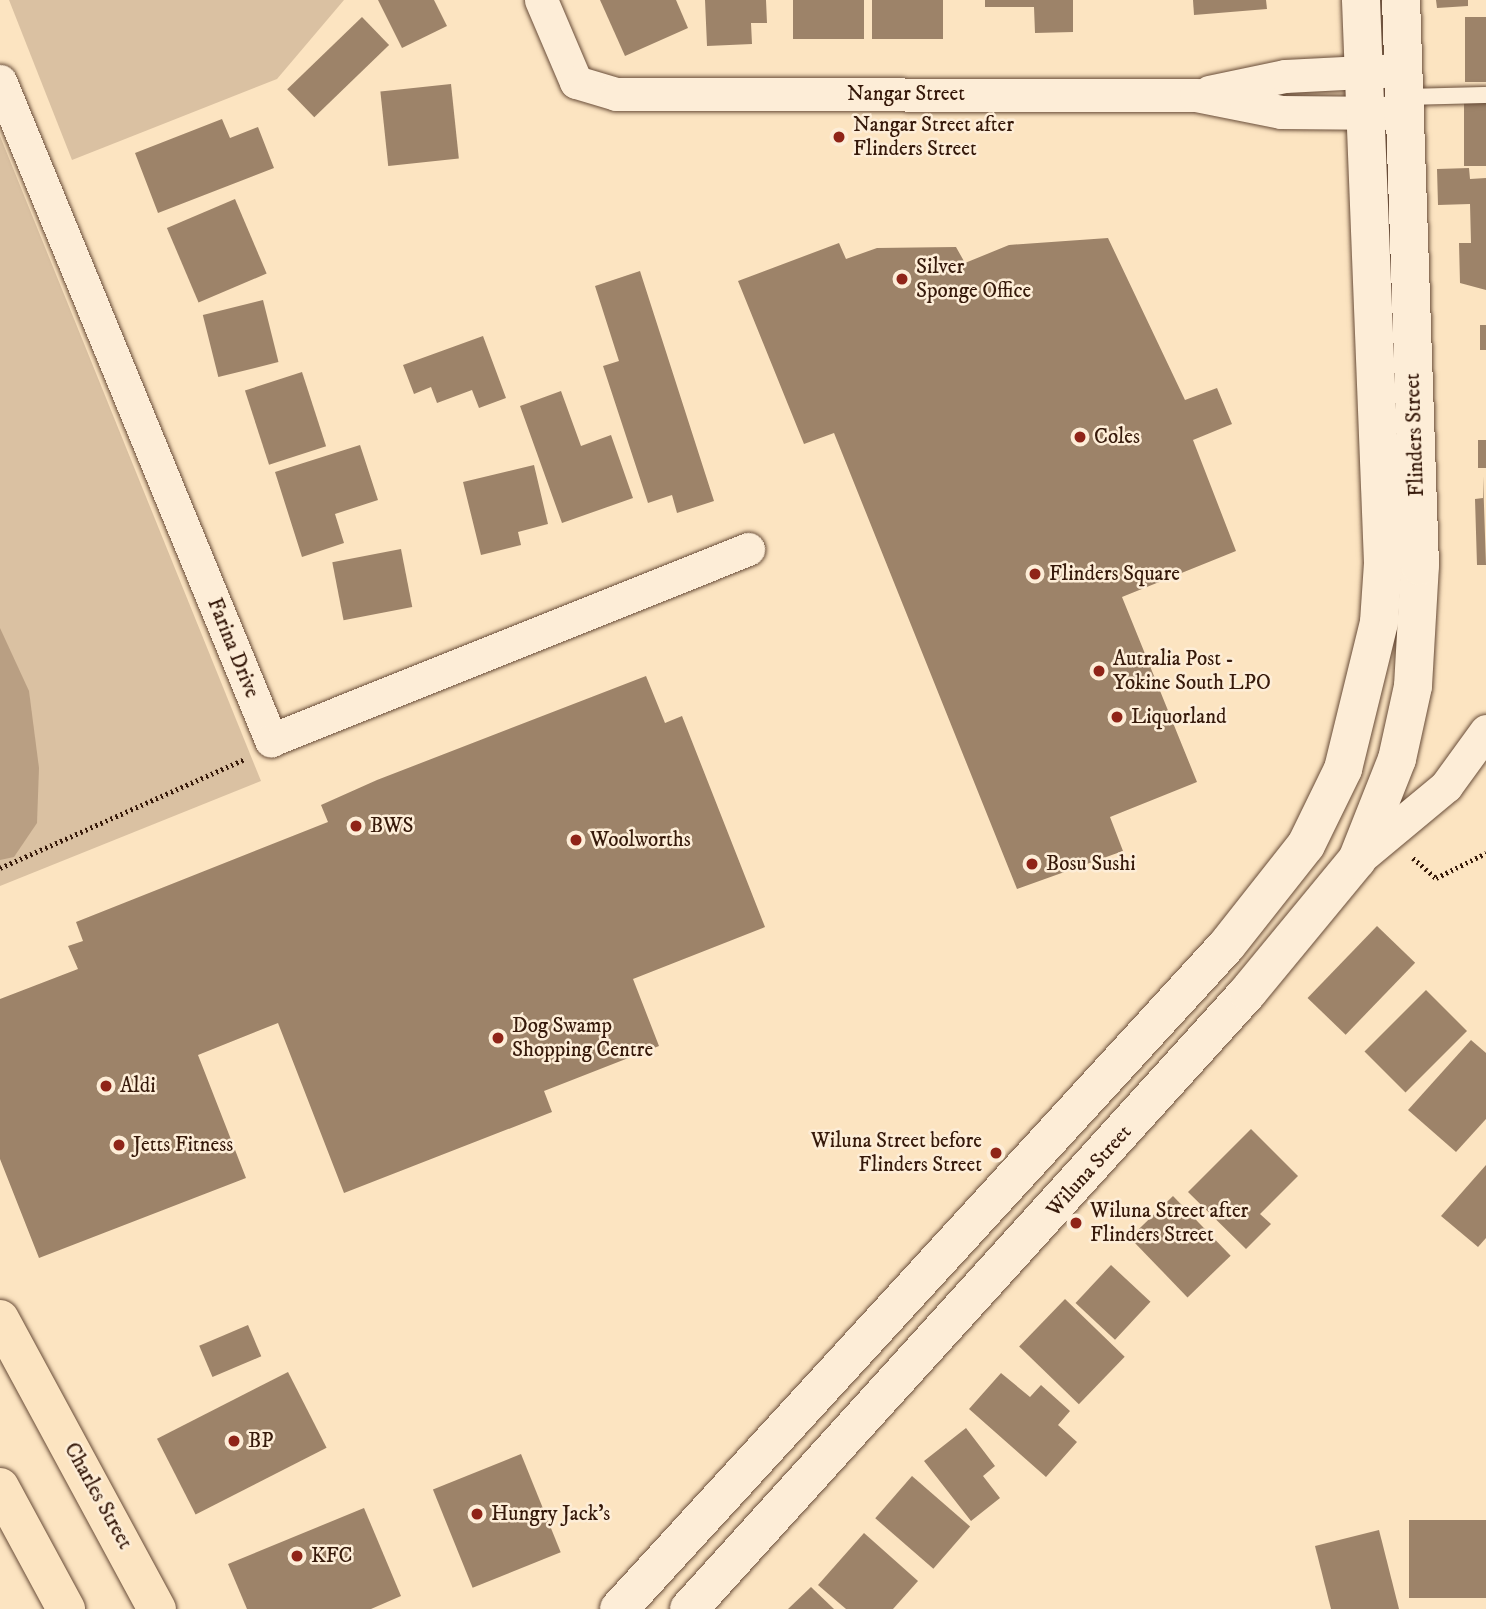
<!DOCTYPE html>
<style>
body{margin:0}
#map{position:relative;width:1486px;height:1609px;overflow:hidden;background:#fce4c1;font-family:"IM FELL DW Pica",serif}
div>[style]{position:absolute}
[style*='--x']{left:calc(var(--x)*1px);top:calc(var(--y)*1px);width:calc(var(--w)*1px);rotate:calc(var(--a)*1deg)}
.green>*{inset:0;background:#dac1a2}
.water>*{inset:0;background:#b99f83}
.building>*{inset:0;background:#9d8369;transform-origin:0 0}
.path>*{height:4.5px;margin-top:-2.25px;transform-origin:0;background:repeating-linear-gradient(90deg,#36190a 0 2px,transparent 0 5.5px)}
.roads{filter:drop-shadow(0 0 2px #684c38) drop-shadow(0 0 2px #684c38)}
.service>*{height:16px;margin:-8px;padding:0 8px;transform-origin:8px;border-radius:8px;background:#fdedd7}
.minor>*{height:33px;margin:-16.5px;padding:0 16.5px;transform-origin:16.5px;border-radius:16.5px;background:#fdedd7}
.secondary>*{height:38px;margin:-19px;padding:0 19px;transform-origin:19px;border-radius:19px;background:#fdedd7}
.trunk>*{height:38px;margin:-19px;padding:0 19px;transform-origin:19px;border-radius:19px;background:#fce4c1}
.dots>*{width:19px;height:19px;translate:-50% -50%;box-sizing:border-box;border:4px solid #fdedd7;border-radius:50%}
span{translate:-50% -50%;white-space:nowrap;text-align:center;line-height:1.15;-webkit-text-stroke:5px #fdedd7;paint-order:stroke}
.street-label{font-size:21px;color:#36190a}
.poi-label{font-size:21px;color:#36190a}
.left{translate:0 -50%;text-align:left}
.right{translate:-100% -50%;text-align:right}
</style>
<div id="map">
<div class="green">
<div style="clip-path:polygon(9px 0,344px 0,277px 79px,72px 160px)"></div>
<div style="clip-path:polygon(0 136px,261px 781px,0 886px)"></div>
</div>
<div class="water">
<div style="clip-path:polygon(0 628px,29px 691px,39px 768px,37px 823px,14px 857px,0 860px)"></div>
</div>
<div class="building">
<div style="clip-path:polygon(378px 0,434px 0,447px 26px,402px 48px)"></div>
<div style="clip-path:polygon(600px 0,676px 0,688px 28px,625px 56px)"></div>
<div style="clip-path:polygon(705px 0,766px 0,767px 23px,751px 23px,752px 44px,707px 46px)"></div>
<div style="left:793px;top:0;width:71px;height:39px"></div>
<div style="left:872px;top:0;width:71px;height:39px"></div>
<div style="clip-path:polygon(985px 0,1073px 0,1073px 32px,1035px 33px,1034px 7px,985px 7px)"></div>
<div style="clip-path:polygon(1193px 0,1266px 0,1267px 9px,1194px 15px)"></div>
<div style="clip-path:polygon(1436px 0,1468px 0,1468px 6px,1437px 8px)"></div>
<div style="left:362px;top:17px;width:39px;height:104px;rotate:46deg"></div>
<div style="left:1486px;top:17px;width:65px;height:21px;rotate:90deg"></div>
<div style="left:451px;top:84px;width:75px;height:71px;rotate:84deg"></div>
<div style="left:1486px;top:102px;width:64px;height:22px;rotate:90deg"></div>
<div style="clip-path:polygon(222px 119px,230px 138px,258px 127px,274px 168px,158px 213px,135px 153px)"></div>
<div style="clip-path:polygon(1469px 168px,1470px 179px,1486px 178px,1486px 290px,1460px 283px,1459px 243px,1471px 243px,1470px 204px,1438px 205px,1437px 169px)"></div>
<div style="left:235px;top:199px;width:81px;height:74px;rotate:67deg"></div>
<div style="clip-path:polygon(1108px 238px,1185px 400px,1217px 388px,1232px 424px,1193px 440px,1236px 551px,1122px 597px,1197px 782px,1110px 817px,1123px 851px,1017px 889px,834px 433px,804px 444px,738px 281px,839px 243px,846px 259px,877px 248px,956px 247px,965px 263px,1009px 245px)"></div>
<div style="clip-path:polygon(640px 271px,714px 501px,677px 513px,672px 495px,648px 503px,603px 366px,619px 361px,595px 286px)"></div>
<div style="left:263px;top:300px;width:64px;height:62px;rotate:76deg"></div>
<div style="left:1486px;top:325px;width:25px;height:6px;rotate:90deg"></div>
<div style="clip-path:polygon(483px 336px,506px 398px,479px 408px,472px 390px,437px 403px,431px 387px,414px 394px,403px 365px)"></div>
<div style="left:302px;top:372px;width:78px;height:60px;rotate:72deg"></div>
<div style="clip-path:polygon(561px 391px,581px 446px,611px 435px,633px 498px,562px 523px,520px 406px)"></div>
<div style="left:1478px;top:440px;width:8px;height:28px"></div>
<div style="clip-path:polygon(360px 445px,378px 500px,335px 514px,344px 543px,302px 557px,275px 472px)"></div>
<div style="clip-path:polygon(534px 465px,548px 524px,518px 532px,521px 545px,481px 555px,463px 482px)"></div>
<div style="clip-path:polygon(1483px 476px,1486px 565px,1477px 565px,1475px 499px,1483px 498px)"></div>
<div style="left:401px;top:549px;width:59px;height:70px;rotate:79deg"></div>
<div style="clip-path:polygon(646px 676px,665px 723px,682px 716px,765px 927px,633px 979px,659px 1046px,544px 1091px,552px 1112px,344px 1193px,278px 1023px,198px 1055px,246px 1178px,39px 1258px,0 1159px,0 999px,78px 969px,68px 946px,83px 941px,76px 922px,328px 822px,321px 805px,377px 780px)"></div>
<div style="left:1377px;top:926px;width:53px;height:100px;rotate:44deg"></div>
<div style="left:1426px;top:990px;width:58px;height:87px;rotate:45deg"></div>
<div style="clip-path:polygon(1471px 1040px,1486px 1053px,1486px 1119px,1456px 1152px,1408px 1110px)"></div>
<div style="clip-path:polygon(1251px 1129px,1298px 1176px,1260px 1214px,1271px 1224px,1246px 1249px,1188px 1192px)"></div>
<div style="clip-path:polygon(1486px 1165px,1486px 1238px,1478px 1247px,1441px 1216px)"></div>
<div style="left:1173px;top:1196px;width:83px;height:60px;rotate:46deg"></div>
<div style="left:1111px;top:1265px;width:54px;height:52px;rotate:43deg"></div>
<div style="left:1065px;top:1299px;width:83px;height:66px;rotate:44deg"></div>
<div style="left:248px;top:1325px;width:34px;height:53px;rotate:67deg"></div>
<div style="left:288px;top:1372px;width:85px;height:147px;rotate:63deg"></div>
<div style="clip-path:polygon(1001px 1373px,1030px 1397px,1041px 1385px,1070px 1411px,1058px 1425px,1077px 1442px,1046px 1477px,969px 1409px)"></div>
<div style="clip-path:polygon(966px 1428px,995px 1466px,983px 1476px,1000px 1498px,971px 1521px,924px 1461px)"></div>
<div style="left:521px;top:1454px;width:106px;height:95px;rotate:68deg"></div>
<div style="left:912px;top:1476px;width:77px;height:56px;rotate:41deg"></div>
<div style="clip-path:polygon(364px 1508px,401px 1596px,371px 1609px,247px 1609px,228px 1564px)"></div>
<div style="left:1486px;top:1520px;width:78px;height:77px;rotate:90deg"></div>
<div style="clip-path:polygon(1379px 1530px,1399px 1609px,1331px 1609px,1315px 1546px)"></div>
<div style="clip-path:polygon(864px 1533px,918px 1581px,893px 1609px,846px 1609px,818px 1585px)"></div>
<div style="clip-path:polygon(811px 1587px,834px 1609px,788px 1609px)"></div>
</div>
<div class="path">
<div style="--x:1413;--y:858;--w:30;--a:41"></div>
<div style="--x:1436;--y:878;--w:56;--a:-26.6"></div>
<div style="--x:0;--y:868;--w:268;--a:-24"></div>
</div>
<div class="roads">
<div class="service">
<div style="--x:1404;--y:97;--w:82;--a:-1.4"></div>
</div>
<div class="minor">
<div style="--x:541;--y:0;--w:89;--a:66.9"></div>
<div style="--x:576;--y:82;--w:42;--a:16.7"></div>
<div style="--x:616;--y:94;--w:580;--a:0.1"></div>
<div style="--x:1196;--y:95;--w:87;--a:11.3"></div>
<div style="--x:1281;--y:112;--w:110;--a:0.5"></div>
<div style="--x:0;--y:81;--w:713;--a:67.65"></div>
<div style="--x:271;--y:740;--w:514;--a:-21.82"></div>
<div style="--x:1209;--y:92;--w:78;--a:-11.9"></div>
<div style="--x:1285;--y:76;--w:117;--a:-2.9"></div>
<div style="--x:1357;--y:860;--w:116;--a:-39.7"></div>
<div style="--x:1446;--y:786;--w:68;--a:-54"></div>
</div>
<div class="secondary">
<div style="--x:619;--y:1609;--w:900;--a:-47.52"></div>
<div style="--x:1227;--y:945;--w:127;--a:-51.7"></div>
<div style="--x:1306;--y:845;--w:85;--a:-64"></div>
<div style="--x:1343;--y:769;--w:151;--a:-76.2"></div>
<div style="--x:1379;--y:622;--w:59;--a:-86.1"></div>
<div style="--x:1383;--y:563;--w:563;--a:-92.24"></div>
<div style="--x:689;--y:1609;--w:833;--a:-47.82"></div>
<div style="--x:1248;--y:992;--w:171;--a:-50.5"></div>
<div style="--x:1357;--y:860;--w:109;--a:-68.4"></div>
<div style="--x:1397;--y:759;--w:75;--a:-77.6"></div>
<div style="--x:1413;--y:686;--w:120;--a:-86.7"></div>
<div style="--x:1420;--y:566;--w:566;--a:-91.92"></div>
</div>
<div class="trunk">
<div style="--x:0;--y:1319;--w:330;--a:61.6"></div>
<div style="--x:0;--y:1487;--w:139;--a:61.6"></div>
</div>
</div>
<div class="dots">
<div style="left:839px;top:137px;background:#8f2418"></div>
<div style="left:902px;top:279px;background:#8f2418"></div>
<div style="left:1080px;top:437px;background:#8f2418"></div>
<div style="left:1035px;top:574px;background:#8f2418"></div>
<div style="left:1099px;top:671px;background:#8f2418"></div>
<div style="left:1117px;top:717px;background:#8f2418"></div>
<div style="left:356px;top:826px;background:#8f2418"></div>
<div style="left:576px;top:840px;background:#8f2418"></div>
<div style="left:1032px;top:864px;background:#8f2418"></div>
<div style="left:498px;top:1038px;background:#8f2418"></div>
<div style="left:106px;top:1086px;background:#8f2418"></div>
<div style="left:119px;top:1145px;background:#8f2418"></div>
<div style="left:996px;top:1153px;background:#8f2418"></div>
<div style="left:1076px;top:1223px;background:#8f2418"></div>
<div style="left:234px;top:1441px;background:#8f2418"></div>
<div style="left:477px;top:1514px;background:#8f2418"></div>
<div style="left:297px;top:1556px;background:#8f2418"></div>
</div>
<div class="street-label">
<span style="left:906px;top:94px">Nangar Street</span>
<span style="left:1415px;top:435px;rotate:-92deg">Flinders Street</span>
<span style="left:233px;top:648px;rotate:68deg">Farina Drive</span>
<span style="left:1089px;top:1171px;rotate:-48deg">Wiluna Street</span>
<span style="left:98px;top:1496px;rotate:61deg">Charles Street</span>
</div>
<div class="poi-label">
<span class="left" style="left:853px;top:137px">Nangar Street after<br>Flinders Street</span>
<span class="left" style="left:916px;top:279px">Silver<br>Sponge Office</span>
<span class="left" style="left:1094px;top:437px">Coles</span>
<span class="left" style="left:1049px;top:574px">Flinders Square</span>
<span class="left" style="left:1113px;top:671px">Autralia Post -<br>Yokine South LPO</span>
<span class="left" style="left:1131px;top:717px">Liquorland</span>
<span class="left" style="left:370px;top:826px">BWS</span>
<span class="left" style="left:590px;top:840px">Woolworths</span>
<span class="left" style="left:1046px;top:864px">Bosu Sushi</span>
<span class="left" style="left:512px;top:1038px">Dog Swamp<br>Shopping Centre</span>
<span class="left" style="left:120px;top:1086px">Aldi</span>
<span class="right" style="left:982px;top:1153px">Wiluna Street before<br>Flinders Street</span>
<span class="left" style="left:133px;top:1145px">Jetts Fitness</span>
<span class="left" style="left:1090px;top:1223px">Wiluna Street after<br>Flinders Street</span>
<span class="left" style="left:248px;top:1441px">BP</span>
<span class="left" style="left:491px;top:1514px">Hungry Jack's</span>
<span class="left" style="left:311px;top:1556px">KFC</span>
</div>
</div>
